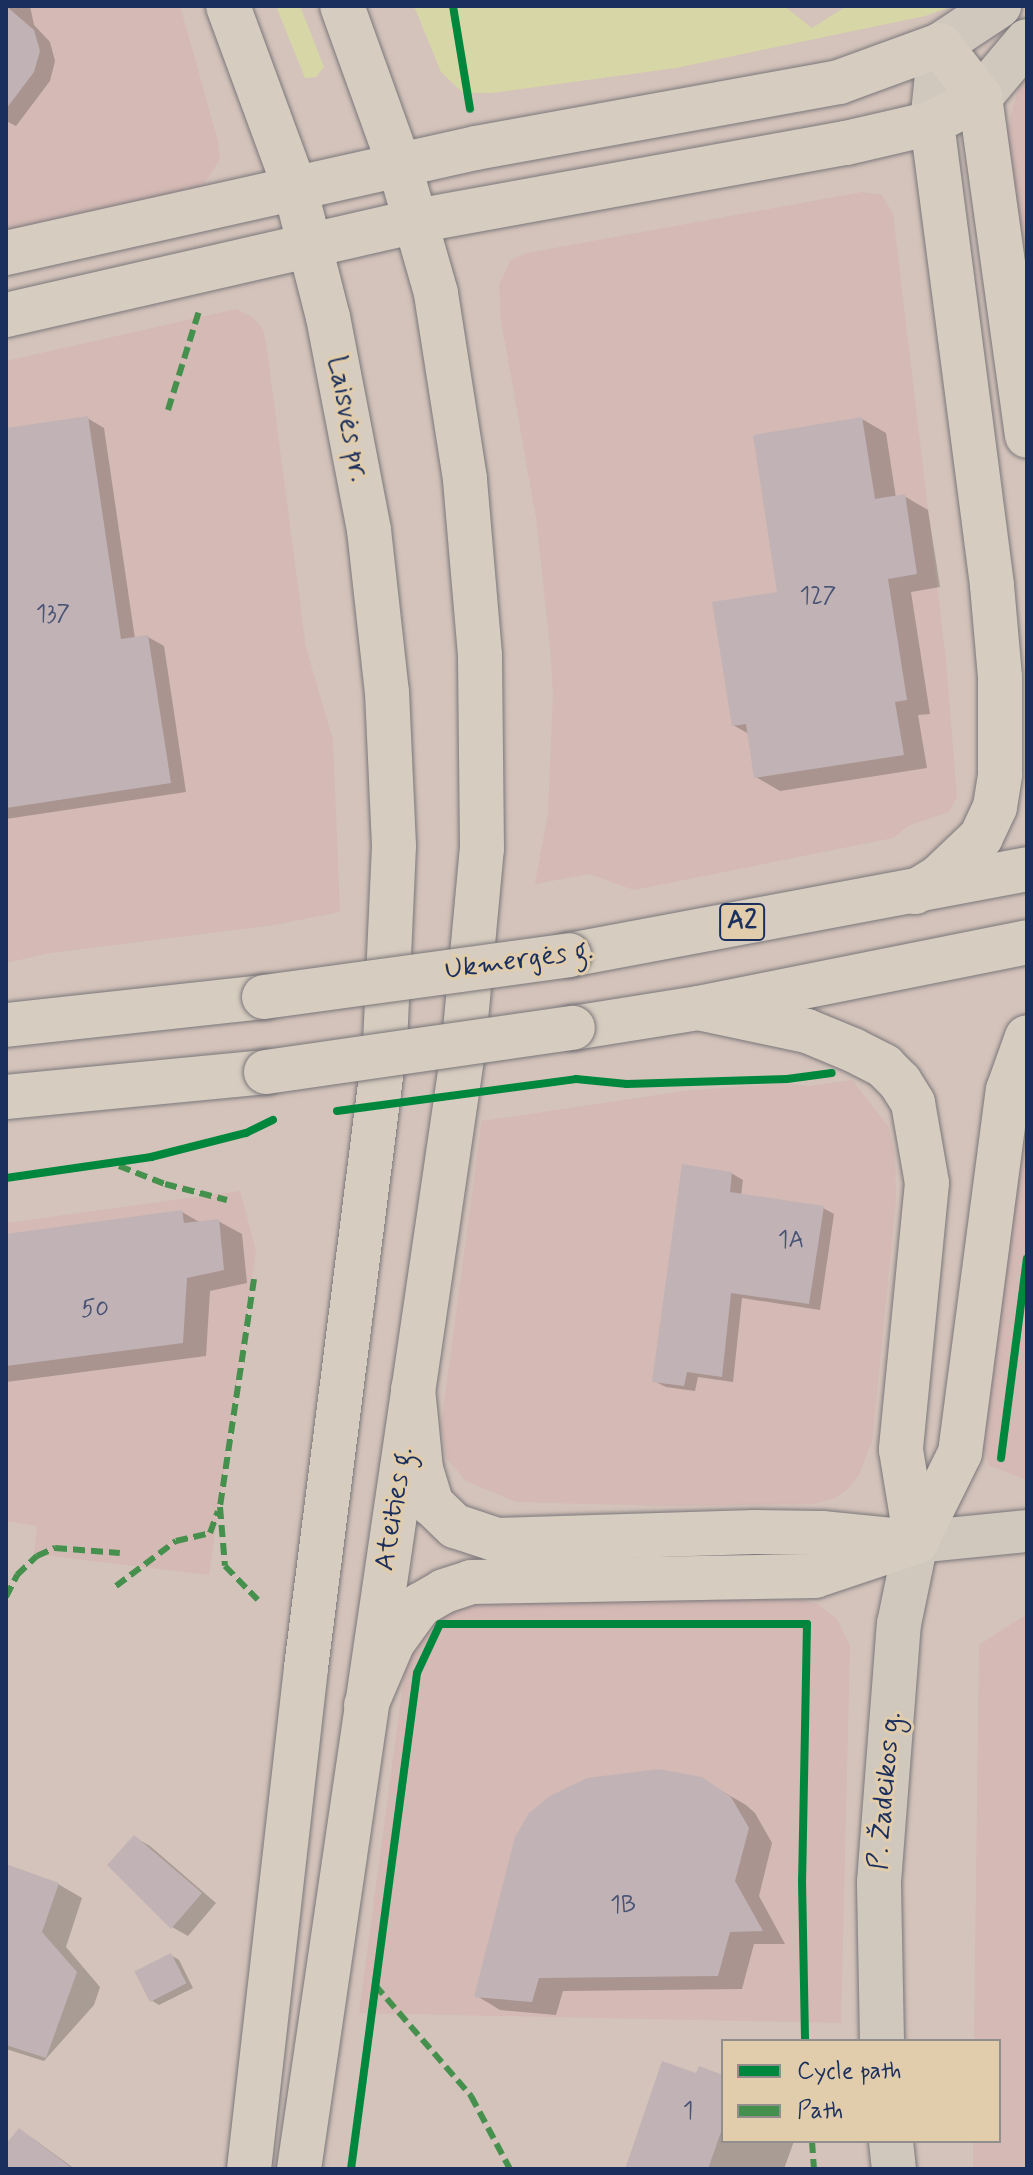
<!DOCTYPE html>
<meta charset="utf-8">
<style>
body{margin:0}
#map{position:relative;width:1033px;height:2175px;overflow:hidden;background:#d4c3ba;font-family:Mynerve,sans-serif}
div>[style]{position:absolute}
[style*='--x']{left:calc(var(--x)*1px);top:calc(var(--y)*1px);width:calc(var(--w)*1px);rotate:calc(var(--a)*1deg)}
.built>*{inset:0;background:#d4b9b4}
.green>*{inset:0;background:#d7d6a7}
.shadow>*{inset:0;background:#0003}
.building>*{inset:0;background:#c1b3b5;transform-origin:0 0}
.roads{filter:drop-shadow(0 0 2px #7a777b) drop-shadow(0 0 2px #7a777b)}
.minor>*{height:42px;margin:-21px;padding:0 21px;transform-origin:21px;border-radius:21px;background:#d0c7bd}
.tertiary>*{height:44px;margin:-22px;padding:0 22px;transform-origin:22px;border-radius:22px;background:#d0c7bd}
.primary>*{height:44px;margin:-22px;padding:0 22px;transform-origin:22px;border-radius:22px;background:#d6ccbf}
.trunk>*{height:44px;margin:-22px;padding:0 22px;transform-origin:22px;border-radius:22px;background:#d6ccbf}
.bridges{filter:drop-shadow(0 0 2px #7a777b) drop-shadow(0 0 2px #7a777b)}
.trunk-bridge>*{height:44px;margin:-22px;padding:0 22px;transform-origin:22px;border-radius:22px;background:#d6ccbf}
.quiet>*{height:6px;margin-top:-3px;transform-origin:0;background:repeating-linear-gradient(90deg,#46904e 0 12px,transparent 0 18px)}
.cycleway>*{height:8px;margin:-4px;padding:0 4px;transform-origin:4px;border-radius:4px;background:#00873e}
span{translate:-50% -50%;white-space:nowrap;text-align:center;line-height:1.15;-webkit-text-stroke:6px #e1cdab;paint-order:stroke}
.number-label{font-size:24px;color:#475275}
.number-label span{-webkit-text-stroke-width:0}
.shield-label span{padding:2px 6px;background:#e1cdab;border:2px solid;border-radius:6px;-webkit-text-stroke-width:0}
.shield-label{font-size:26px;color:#1b2f5e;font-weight:700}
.street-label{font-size:28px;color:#1b2f5e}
.frame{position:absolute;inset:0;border:8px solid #1b2f5e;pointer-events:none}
.legend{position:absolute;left:721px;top:2039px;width:280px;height:104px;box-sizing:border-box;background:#e1cdab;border:2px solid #928e8c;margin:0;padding:10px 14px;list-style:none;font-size:24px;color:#1b2f5e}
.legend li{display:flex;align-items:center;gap:16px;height:40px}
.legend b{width:40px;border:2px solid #928e8c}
</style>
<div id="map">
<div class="built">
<div style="clip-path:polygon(6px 6px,180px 6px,218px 141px,220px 159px,204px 184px,186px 194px,6px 232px)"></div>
<div style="clip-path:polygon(1027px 74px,1027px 299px,1006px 133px,1019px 86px)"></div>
<div style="clip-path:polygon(862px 192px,882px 195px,893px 214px,946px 661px,957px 797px,949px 812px,908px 826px,893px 838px,634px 890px,589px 874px,535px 884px,548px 812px,553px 694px,550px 647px,536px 518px,501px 320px,499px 285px,511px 260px,527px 253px)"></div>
<div style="clip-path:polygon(236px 309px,252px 317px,263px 329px,266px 342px,306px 648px,333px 740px,340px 912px,274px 925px,50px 953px,6px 963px,6px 361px)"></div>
<div style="clip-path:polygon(852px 1080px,888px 1126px,895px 1155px,896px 1198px,872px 1441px,859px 1475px,847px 1490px,833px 1499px,812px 1504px,664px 1506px,516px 1502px,466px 1481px,446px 1458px,441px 1424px,482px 1121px,684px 1091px,782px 1083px,809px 1086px)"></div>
<div style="clip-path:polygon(1027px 1120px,1027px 1480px,990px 1466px,982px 1447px,982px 1433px)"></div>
<div style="clip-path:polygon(240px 1191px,256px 1251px,209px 1575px,34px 1554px,37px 1526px,6px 1521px,6px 1223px)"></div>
<div style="clip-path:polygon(467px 1600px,804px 1600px,818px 1604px,837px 1619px,850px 1646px,841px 2023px,359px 2013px,406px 1661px,434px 1615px)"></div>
<div style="clip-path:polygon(1027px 1614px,1027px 2169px,973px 2169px,973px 2141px,999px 2141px,999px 2041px,974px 2041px,979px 1645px)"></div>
</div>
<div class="green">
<div style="clip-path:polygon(276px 6px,300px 6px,324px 67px,316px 77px,305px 78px)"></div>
<div style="clip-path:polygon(414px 6px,784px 6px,812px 28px,847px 6px,953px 6px,925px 16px,676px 68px,491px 93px,463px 93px,441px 72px)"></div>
</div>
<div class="shadow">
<div style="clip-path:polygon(6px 6px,30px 6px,34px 25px,50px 42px,55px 61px,50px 81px,16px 126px,6px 121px)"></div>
<div style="clip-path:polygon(87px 418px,104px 428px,135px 639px,148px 637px,164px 646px,186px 792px,6px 819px,6px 430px)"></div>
<div style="clip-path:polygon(862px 419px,886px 433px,896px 498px,904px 496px,928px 510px,940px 587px,911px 592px,930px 714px,918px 715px,927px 768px,780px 791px,756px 777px,749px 734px,733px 725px,779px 593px)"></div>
<div style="clip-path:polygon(731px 1173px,743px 1180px,741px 1196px,823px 1208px,834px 1214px,820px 1310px,742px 1298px,733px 1382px,698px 1377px,695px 1391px,666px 1387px,654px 1381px)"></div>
<div style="clip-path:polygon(182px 1212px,201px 1223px,218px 1221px,242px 1234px,247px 1283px,210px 1291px,206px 1356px,6px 1382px,6px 1236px)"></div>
<div style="clip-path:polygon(701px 1779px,746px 1805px,755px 1813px,772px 1843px,759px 1896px,785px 1944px,754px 1944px,742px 1989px,563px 1991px,556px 2015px,500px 2010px,477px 1996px)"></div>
<div style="clip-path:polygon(134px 1837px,150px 1846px,216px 1903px,188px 1936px,172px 1927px)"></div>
<div style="clip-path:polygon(6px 1866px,58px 1884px,82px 1898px,66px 1947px,100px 1987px,94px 2005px,44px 2061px,6px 2049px)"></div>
<div style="clip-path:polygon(171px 1955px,179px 1960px,193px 1988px,159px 2005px,151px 2000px)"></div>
<div style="clip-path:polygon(723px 2084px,723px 2141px,794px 2141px,784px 2169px,629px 2169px)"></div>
<div style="clip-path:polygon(19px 2130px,35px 2140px,72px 2167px,15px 2169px,6px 2162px,6px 2148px)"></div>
</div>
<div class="building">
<div style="clip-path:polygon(6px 6px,34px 30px,40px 51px,34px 72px,6px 109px)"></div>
<div style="clip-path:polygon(88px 416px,121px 639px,148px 635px,171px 783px,6px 808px,6px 428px)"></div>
<div style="clip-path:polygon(862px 417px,875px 499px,905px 494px,917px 574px,888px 579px,907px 700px,895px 702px,904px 755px,754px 778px,746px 724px,732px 726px,712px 602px,777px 592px,753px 435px)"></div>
<div style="clip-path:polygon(682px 1164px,732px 1172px,730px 1192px,824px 1206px,809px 1304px,731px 1293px,722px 1377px,687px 1372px,684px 1386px,652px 1382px)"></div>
<div style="clip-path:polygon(182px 1210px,184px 1223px,219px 1219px,224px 1270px,187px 1278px,183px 1343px,6px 1366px,6px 1234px)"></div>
<div style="clip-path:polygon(659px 1769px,702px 1777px,731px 1797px,749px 1828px,735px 1881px,763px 1931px,730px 1932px,718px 1976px,539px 1978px,532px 2002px,474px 1997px,515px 1837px,529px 1813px,550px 1796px,587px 1778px)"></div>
<div style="clip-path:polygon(134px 1835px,202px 1893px,171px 1929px,107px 1865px)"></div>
<div style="clip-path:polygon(6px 1864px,59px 1883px,42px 1932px,77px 1972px,46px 2058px,6px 2045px)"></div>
<div style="left:171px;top:1953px;width:34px;height:41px;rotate:63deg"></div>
<div style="clip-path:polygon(662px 2061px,696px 2073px,699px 2066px,723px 2075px,723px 2126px,708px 2169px,625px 2169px)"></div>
<div style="clip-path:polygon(19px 2128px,73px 2169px,6px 2169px,6px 2144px)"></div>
</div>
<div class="roads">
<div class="minor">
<div style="--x:916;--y:1542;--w:112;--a:-5.7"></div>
</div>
<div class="tertiary">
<div style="--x:980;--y:97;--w:73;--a:-50"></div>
<div style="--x:932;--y:123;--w:78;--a:-84.1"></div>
<div style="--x:940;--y:45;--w:71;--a:-33.5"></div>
<div style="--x:882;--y:2041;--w:159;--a:-91.1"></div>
<div style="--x:879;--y:1882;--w:259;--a:-85.6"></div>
<div style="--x:899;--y:1624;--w:84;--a:-78.3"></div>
<div style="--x:891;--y:2141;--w:28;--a:84"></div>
</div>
<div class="primary">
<div style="--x:228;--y:6;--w:194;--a:69.8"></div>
<div style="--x:295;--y:188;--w:133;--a:75.7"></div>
<div style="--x:328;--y:317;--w:217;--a:79.1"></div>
<div style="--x:369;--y:530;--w:163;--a:83.7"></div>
<div style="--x:387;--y:692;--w:154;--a:87.4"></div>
<div style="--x:394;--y:846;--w:199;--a:92.6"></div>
<div style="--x:385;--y:1045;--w:628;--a:97.23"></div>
<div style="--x:306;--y:1668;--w:504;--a:96.49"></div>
<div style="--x:299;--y:2169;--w:1129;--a:-81.65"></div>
<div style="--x:463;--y:1052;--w:204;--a:-84.7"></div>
<div style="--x:482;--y:849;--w:194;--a:-90.6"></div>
<div style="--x:480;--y:655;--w:177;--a:-94.9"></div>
<div style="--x:465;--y:479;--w:188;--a:-98.9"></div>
<div style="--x:436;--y:293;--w:134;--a:-106"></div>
<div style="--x:399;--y:164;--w:168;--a:-109.8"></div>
</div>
<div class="trunk">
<div style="--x:6;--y:253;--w:482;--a:-12.6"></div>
<div style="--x:476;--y:148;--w:369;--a:-10.3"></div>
<div style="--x:839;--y:82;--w:108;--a:-20.1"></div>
<div style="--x:940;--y:45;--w:66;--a:52.4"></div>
<div style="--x:980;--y:97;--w:342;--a:82.1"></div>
<div style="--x:6;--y:315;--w:421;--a:-12.9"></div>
<div style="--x:416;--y:221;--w:437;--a:-10.3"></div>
<div style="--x:846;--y:143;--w:88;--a:-13.1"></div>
<div style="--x:932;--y:123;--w:55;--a:-28.4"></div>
<div style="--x:915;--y:892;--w:28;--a:-32"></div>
<div style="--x:939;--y:877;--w:58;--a:-43.6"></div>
<div style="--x:981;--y:837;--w:33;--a:-65"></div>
<div style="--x:995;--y:807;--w:33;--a:-81"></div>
<div style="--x:1000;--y:774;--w:97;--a:-90"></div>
<div style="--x:1000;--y:677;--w:92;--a:-95"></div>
<div style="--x:992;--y:585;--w:466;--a:-97.4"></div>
<div style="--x:569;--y:955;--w:466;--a:-10.6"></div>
<div style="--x:698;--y:1008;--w:111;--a:11.9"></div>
<div style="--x:807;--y:1031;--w:50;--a:22.4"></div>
<div style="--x:853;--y:1050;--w:35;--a:27"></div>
<div style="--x:884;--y:1066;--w:23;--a:45"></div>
<div style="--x:900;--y:1082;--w:25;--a:58"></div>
<div style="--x:913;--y:1103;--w:81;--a:80.1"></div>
<div style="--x:927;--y:1183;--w:268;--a:95.6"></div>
<div style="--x:901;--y:1450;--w:93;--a:80.7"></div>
<div style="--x:6;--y:1025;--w:260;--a:-6.2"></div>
<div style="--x:573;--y:1028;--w:127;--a:-9.1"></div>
<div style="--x:698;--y:1008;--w:336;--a:-11.3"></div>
<div style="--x:6;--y:1097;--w:261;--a:-5.5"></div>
<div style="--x:413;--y:1389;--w:80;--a:84.3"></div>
<div style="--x:421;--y:1469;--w:37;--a:73"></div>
<div style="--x:432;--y:1504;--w:32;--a:44"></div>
<div style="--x:455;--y:1526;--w:44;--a:18.4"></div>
<div style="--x:497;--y:1540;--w:258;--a:-1.8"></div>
<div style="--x:755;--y:1532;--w:67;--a:0.9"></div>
<div style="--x:822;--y:1533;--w:80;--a:5.7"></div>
<div style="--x:366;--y:1705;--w:69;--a:-66.8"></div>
<div style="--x:393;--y:1642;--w:46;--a:-53.9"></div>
<div style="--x:420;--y:1605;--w:28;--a:-30"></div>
<div style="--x:444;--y:1591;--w:28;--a:-18"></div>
<div style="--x:471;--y:1582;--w:344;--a:-1"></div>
<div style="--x:815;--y:1576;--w:107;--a:-18.6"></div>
<div style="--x:916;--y:1542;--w:99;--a:-63.7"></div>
<div style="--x:960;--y:1453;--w:366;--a:-82.5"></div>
<div style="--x:1008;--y:1090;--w:56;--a:-70.3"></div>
</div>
</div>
<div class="bridges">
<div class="trunk-bridge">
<div style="--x:264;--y:997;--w:308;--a:-7.8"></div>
<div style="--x:266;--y:1072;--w:310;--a:-8.2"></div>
</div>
</div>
<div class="quiet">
<div style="--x:168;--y:410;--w:104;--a:-72.6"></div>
<div style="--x:119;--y:1166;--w:49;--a:21.4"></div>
<div style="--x:165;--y:1184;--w:64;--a:14.5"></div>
<div style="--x:254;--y:1279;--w:231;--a:98.5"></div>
<div style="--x:220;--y:1507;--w:59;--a:85.2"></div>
<div style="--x:225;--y:1566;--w:47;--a:45.9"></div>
<div style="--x:116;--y:1586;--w:75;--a:-36.9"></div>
<div style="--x:176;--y:1541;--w:35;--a:-13"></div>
<div style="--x:210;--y:1533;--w:23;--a:-70"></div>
<div style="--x:6;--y:1597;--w:25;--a:-63"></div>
<div style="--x:17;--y:1575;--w:28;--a:-44"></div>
<div style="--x:37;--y:1556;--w:20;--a:-24"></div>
<div style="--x:55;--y:1548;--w:65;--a:4.4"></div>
<div style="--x:375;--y:1985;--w:147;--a:49.1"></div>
<div style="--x:471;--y:2096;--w:83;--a:61.9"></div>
<div style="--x:812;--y:2141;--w:28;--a:86"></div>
</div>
<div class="cycleway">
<div style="--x:453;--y:6;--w:104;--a:80.6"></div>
<div style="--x:337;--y:1111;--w:241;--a:-7.6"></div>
<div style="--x:576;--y:1079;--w:51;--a:5.6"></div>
<div style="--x:627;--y:1084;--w:160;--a:-1.8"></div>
<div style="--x:787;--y:1079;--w:45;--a:-7.6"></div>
<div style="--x:6;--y:1178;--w:147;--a:-8.2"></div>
<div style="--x:151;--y:1157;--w:98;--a:-14.2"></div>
<div style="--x:246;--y:1133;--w:30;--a:-26"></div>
<div style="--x:1001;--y:1458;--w:201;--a:-82.6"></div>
<div style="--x:351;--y:2169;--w:500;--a:-82.42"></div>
<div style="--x:417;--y:1673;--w:54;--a:-64.9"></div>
<div style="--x:440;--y:1624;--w:367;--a:0"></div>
<div style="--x:807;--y:1624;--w:257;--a:91.1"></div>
<div style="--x:802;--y:1881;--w:160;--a:88.9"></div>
</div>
<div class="number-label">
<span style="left:818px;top:597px">127</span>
<span style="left:53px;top:615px">137</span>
<span style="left:791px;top:1241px">1A</span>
<span style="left:95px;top:1310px">50</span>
<span style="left:623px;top:1906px">1B</span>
<span style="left:688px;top:2112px">1</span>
</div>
<div class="shield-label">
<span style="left:742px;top:922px">A2</span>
</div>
<div class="street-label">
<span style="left:347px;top:419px;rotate:79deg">Laisvės pr.</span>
<span style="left:519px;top:961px;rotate:-8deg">Ukmergės g.</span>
<span style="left:395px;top:1509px;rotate:-81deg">Ateities g.</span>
<span style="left:886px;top:1791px;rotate:-85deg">P. Žadeikos g.</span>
</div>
<div class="frame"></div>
<ul class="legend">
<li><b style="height:10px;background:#00873e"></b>Cycle path</li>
<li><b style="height:10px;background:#46904e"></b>Path</li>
</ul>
</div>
